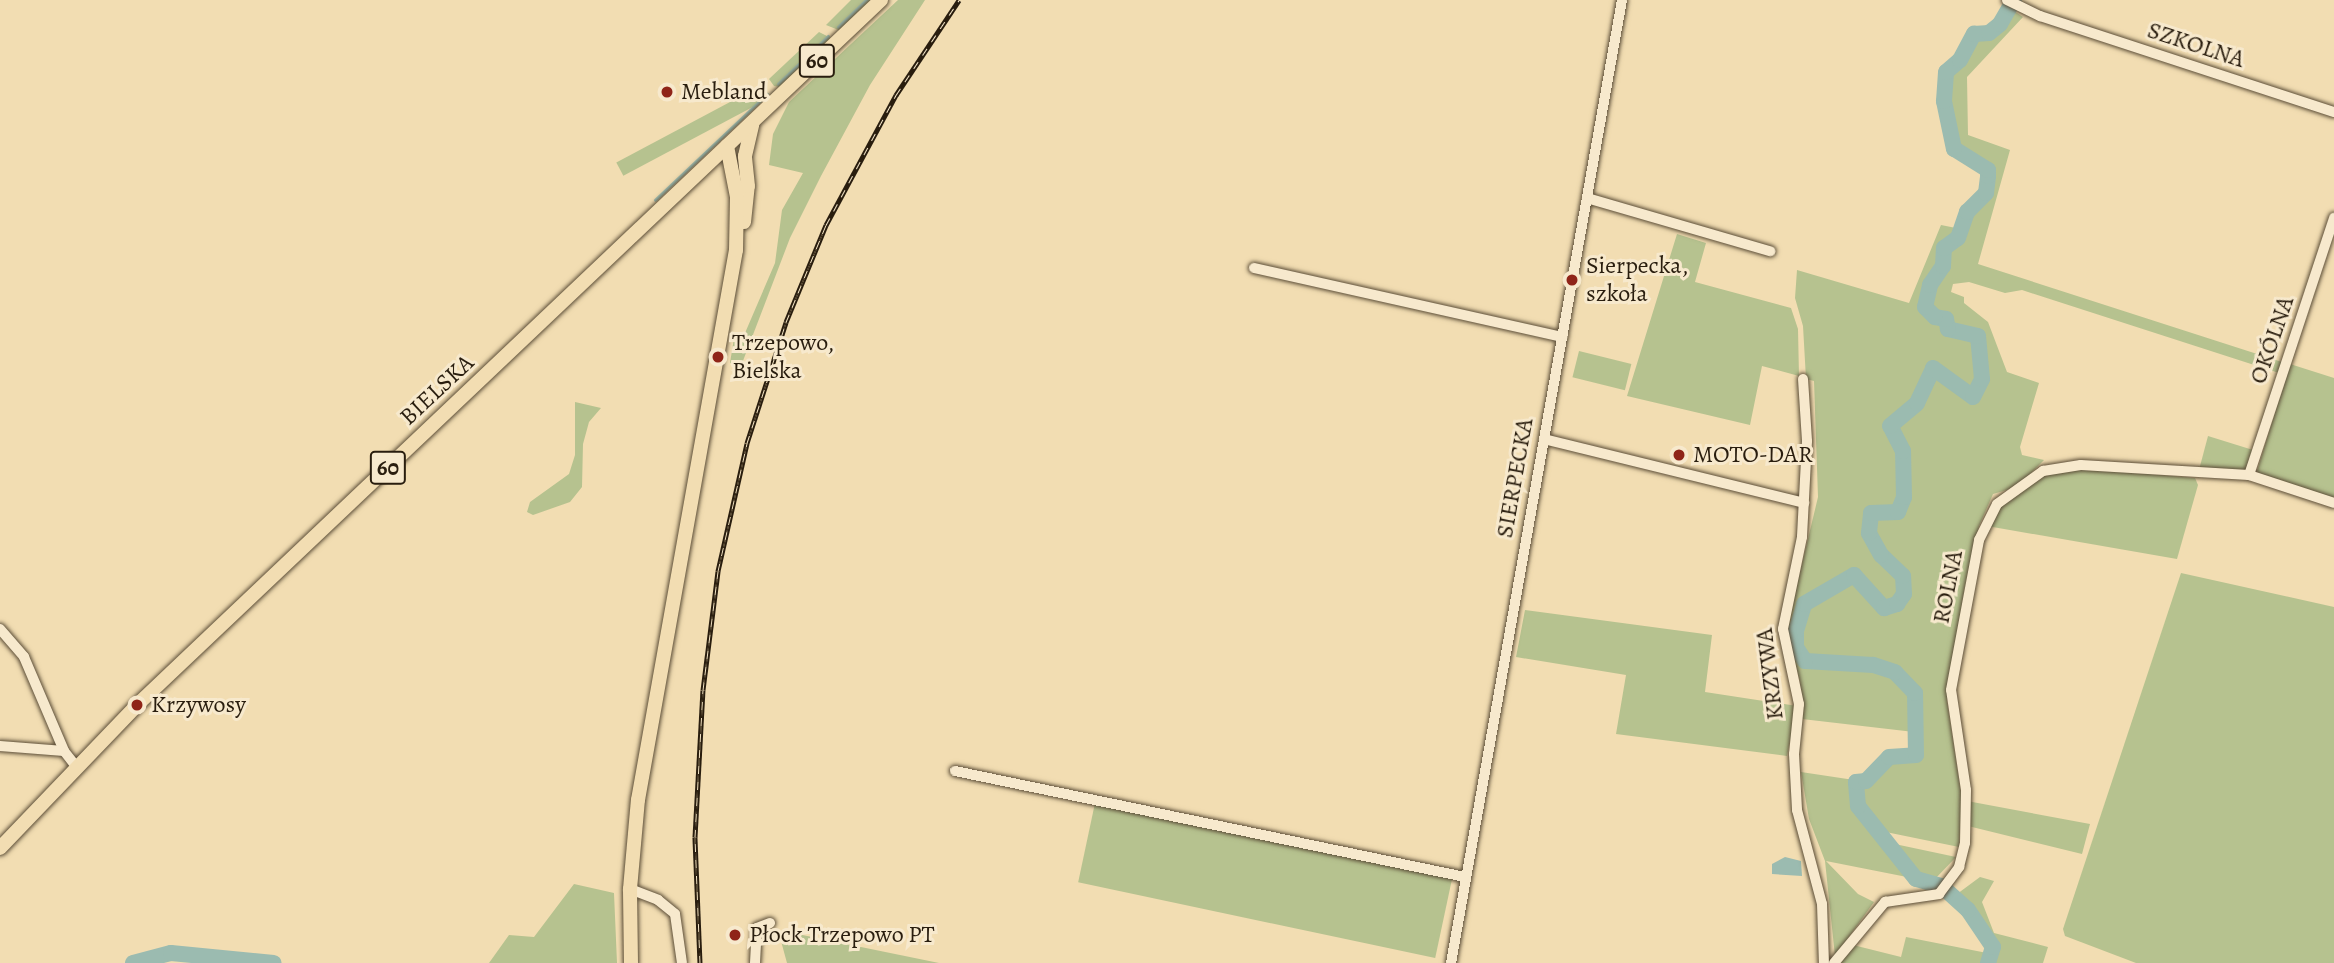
<!DOCTYPE html>
<meta charset="utf-8">
<style>
body{margin:0}
#map{position:relative;width:2334px;height:963px;overflow:hidden;background:#f2ddb2;font-family:Alegreya,serif}
div>[style]{position:absolute}
[style*='--x']{left:calc(var(--x)*1px);top:calc(var(--y)*1px);width:calc(var(--w)*1px);rotate:calc(var(--a)*1deg)}
.green>*{inset:0;background:#b6c28f;transform-origin:0 0}
.water>*{inset:0;background:#9bbbb0}
.stream>*{height:2.5px;margin:-1.25px;padding:0 1.25px;transform-origin:1.25px;border-radius:1.25px;background:#9bbbb0}
.river>*{height:16px;margin:-8px;padding:0 8px;transform-origin:8px;border-radius:8px;background:#9bbbb0}
.roads{filter:drop-shadow(0 0 2px #5b4d37) drop-shadow(0 0 2px #5b4d37)}
.minor>*{height:10px;margin:-5px;padding:0 5px;transform-origin:5px;border-radius:5px;background:#f7e9cd}
.major>*{height:14px;margin:-7px;padding:0 7px;transform-origin:7px;border-radius:7px;background:#f2ddb2}
.rail>*{height:5px;margin-top:-2.5px;transform-origin:0;background:repeating-linear-gradient(90deg,#f7e9cd 0 8px,#291d0e 0 16px);box-sizing:border-box;border-block:2px solid #291d0e}
.dots>*{width:19px;height:19px;translate:-50% -50%;box-sizing:border-box;border:4px solid #f7e9cd;border-radius:50%}
span{translate:-50% -50%;white-space:nowrap;text-align:center;line-height:1.15;-webkit-text-stroke:6px #f7e9cd;paint-order:stroke}
.shield-label span{padding:2px 5px;background:#f7e9cd;border:2px solid;border-radius:5px;-webkit-text-stroke-width:0}
.shield-label{font-size:23px;color:#291d0e;font-weight:700}
.street-label{font-size:24px;color:#291d0e}
.poi-label{font-size:24px;color:#291d0e}
.left{translate:0 -50%;text-align:left}
</style>
<div id="map">
<div class="green">
<div style="clip-path:polygon(851px 0,873px 0,841px 31px,826px 25px)"></div>
<div style="clip-path:polygon(898px 0,925px 0,870px 85px,821px 176px,790px 238px,741px 366px,730px 363px,734px 338px,742px 340px,775px 263px,782px 210px,803px 173px,769px 165px,773px 134px,789px 102px)"></div>
<div style="clip-path:polygon(2011px 9px,2023px 17px,1967px 77px,1968px 135px,2010px 150px,1978px 264px,2282px 362px,2279px 373px,2022px 290px,2005px 293px,1969px 282px,1953px 284px,1951px 292px,1964px 297px,1964px 303px,1988px 322px,2007px 372px,2039px 383px,2020px 447px,2022px 455px,2044px 460px,2017px 487px,1993px 494px,1979px 526px,1965px 585px,1947px 701px,1962px 800px,1959px 847px,1876px 830px,1859px 805px,1858px 784px,1869px 782px,1890px 760px,1918px 756px,1917px 692px,1910px 680px,1874px 663px,1807px 658px,1798px 637px,1807px 605px,1854px 576px,1871px 602px,1884px 610px,1896px 606px,1906px 595px,1901px 567px,1882px 554px,1871px 534px,1874px 514px,1899px 513px,1905px 496px,1906px 450px,1892px 426px,1919px 404px,1933px 370px,1971px 399px,1976px 398px,1984px 380px,1979px 334px,1951px 327px,1948px 318px,1926px 306px,1944px 266px,1945px 249px,1959px 239px,1968px 214px,1987px 194px,1991px 176px,1989px 168px,1957px 151px,1955px 144px,1946px 100px,1947px 74px,1966px 56px,1977px 35px,1987px 37px,2005px 27px)"></div>
<div style="clip-path:polygon(819px 32px,831px 38px,780px 87px,774px 86px,769px 79px)"></div>
<div style="left:762px;top:85px;width:15px;height:165px;rotate:62deg"></div>
<div style="clip-path:polygon(1941px 225px,1961px 229px,1942px 247px,1942px 265px,1927px 283px,1923px 308px,1934px 318px,1941px 318px,1947px 332px,1977px 337px,1980px 382px,1971px 395px,1930px 366px,1911px 408px,1892px 416px,1889px 424px,1892px 440px,1901px 449px,1902px 496px,1897px 510px,1882px 509px,1868px 515px,1866px 532px,1879px 556px,1902px 576px,1895px 602px,1881px 604px,1853px 573px,1801px 604px,1794px 631px,1795px 649px,1804px 664px,1874px 667px,1892px 674px,1909px 688px,1914px 732px,1802px 719px,1800px 681px,1786px 631px,1818px 497px,1814px 381px,1806px 379px,1803px 326px,1795px 298px,1797px 270px,1909px 303px)"></div>
<div style="clip-path:polygon(1677px 234px,1706px 243px,1695px 282px,1791px 308px,1798px 329px,1799px 376px,1762px 366px,1750px 425px,1627px 396px)"></div>
<div style="left:1579px;top:351px;width:54px;height:27px;rotate:14deg"></div>
<div style="clip-path:polygon(2290px 364px,2334px 378px,2334px 498px,2264px 478px,2257px 471px)"></div>
<div style="clip-path:polygon(575px 402px,601px 408px,589px 422px,583px 444px,582px 487px,570px 502px,533px 515px,527px 512px,530px 502px,569px 474px,575px 455px)"></div>
<div style="clip-path:polygon(2208px 436px,2253px 450px,2248px 468px,2243px 473px,2199px 470px)"></div>
<div style="clip-path:polygon(2066px 467px,2195px 478px,2198px 485px,2177px 559px,1987px 526px,1992px 513px,2045px 472px)"></div>
<div style="clip-path:polygon(2181px 573px,2334px 607px,2334px 963px,2136px 963px,2065px 936px,2063px 929px)"></div>
<div style="clip-path:polygon(1525px 610px,1712px 635px,1705px 692px,1797px 706px,1787px 756px,1616px 734px,1626px 675px,1516px 657px)"></div>
<div style="clip-path:polygon(1801px 772px,1854px 780px,1856px 807px,1912px 878px,1826px 861px,1858px 894px,1874px 902px,1835px 956px,1825px 861px,1809px 819px)"></div>
<div style="clip-path:polygon(1967px 801px,2090px 824px,2082px 854px,1968px 826px)"></div>
<div style="left:1095px;top:803px;width:365px;height:81px;rotate:12deg"></div>
<div style="clip-path:polygon(1890px 843px,1956px 857px,1935px 879px,1926px 879px)"></div>
<div style="clip-path:polygon(1980px 877px,1994px 881px,1982px 902px,1994px 933px,2048px 947px,2043px 963px,1990px 963px,1996px 949px,1991px 936px,1957px 894px)"></div>
<div style="clip-path:polygon(574px 884px,614px 893px,617px 963px,489px 963px,509px 935px,534px 937px)"></div>
<div style="clip-path:polygon(778px 930px,939px 963px,787px 963px)"></div>
<div style="clip-path:polygon(1906px 937px,1987px 953px,1986px 963px,1841px 963px,1853px 945px,1901px 957px)"></div>
</div>
<div class="water">
<div style="clip-path:polygon(1785px 857px,1801px 861px,1802px 876px,1772px 874px,1772px 864px)"></div>
</div>
<div class="stream">
<div style="--x:838;--y:27;--w:39;--a:-44"></div>
<div style="--x:778;--y:84;--w:69;--a:-43.8"></div>
<div style="--x:655;--y:200;--w:154;--a:-43.4"></div>
</div>
<div class="river">
<div style="--x:133;--y:963;--w:39;--a:-15"></div>
<div style="--x:171;--y:953;--w:103;--a:5.5"></div>
<div style="--x:1988;--y:963;--w:17;--a:-73"></div>
<div style="--x:1993;--y:947;--w:45;--a:-124"></div>
<div style="--x:1968;--y:910;--w:36;--a:-138"></div>
<div style="--x:1941;--y:886;--w:26;--a:-164"></div>
<div style="--x:1916;--y:879;--w:93;--a:-128.5"></div>
<div style="--x:1858;--y:806;--w:24;--a:-95"></div>
<div style="--x:1856;--y:782;--w:10;--a:-6"></div>
<div style="--x:1866;--y:781;--w:33;--a:-46"></div>
<div style="--x:1889;--y:757;--w:27;--a:-4"></div>
<div style="--x:1916;--y:755;--w:62;--a:-90.9"></div>
<div style="--x:1915;--y:693;--w:29;--a:-134"></div>
<div style="--x:1895;--y:672;--w:23;--a:-162"></div>
<div style="--x:1873;--y:665;--w:68;--a:-176.6"></div>
<div style="--x:1805;--y:661;--w:17;--a:-123"></div>
<div style="--x:1796;--y:647;--w:16;--a:-90"></div>
<div style="--x:1796;--y:631;--w:28;--a:-73"></div>
<div style="--x:1804;--y:604;--w:58;--a:-30.1"></div>
<div style="--x:1854;--y:575;--w:45;--a:47.7"></div>
<div style="--x:1884;--y:608;--w:14;--a:-17"></div>
<div style="--x:1897;--y:604;--w:12;--a:-55"></div>
<div style="--x:1904;--y:594;--w:18;--a:-93"></div>
<div style="--x:1903;--y:576;--w:30;--a:-136"></div>
<div style="--x:1881;--y:555;--w:25;--a:-119"></div>
<div style="--x:1869;--y:533;--w:20;--a:-84"></div>
<div style="--x:1871;--y:513;--w:27;--a:-2"></div>
<div style="--x:1898;--y:512;--w:16;--a:-68"></div>
<div style="--x:1904;--y:497;--w:46;--a:-91.2"></div>
<div style="--x:1903;--y:451;--w:28;--a:-117"></div>
<div style="--x:1890;--y:426;--w:35;--a:-40"></div>
<div style="--x:1917;--y:403;--w:38;--a:-65"></div>
<div style="--x:1933;--y:368;--w:49;--a:35.9"></div>
<div style="--x:1973;--y:397;--w:20;--a:-63"></div>
<div style="--x:1982;--y:379;--w:43;--a:-95.3"></div>
<div style="--x:1978;--y:336;--w:31;--a:-167"></div>
<div style="--x:1948;--y:329;--w:10;--a:-101"></div>
<div style="--x:1946;--y:319;--w:11;--a:-170"></div>
<div style="--x:1935;--y:317;--w:14;--a:-135"></div>
<div style="--x:1925;--y:307;--w:23;--a:-77"></div>
<div style="--x:1930;--y:285;--w:23;--a:-56"></div>
<div style="--x:1943;--y:266;--w:18;--a:-87"></div>
<div style="--x:1944;--y:248;--w:17;--a:-36"></div>
<div style="--x:1958;--y:238;--w:28;--a:-71"></div>
<div style="--x:1967;--y:212;--w:27;--a:-45"></div>
<div style="--x:1986;--y:193;--w:17;--a:-83"></div>
<div style="--x:1988;--y:176;--w:6;--a:-90"></div>
<div style="--x:1988;--y:170;--w:40;--a:-148"></div>
<div style="--x:1954;--y:149;--w:49;--a:-101.8"></div>
<div style="--x:1944;--y:101;--w:29;--a:-86"></div>
<div style="--x:1946;--y:72;--w:18;--a:-41"></div>
<div style="--x:1960;--y:60;--w:30;--a:-62"></div>
<div style="--x:1974;--y:34;--w:15;--a:-4"></div>
<div style="--x:1989;--y:33;--w:14;--a:-39"></div>
<div style="--x:2000;--y:24;--w:28;--a:-60"></div>
</div>
<div class="roads">
<div class="minor">
<div style="--x:2007;--y:0;--w:37;--a:26"></div>
<div style="--x:2040;--y:16;--w:309;--a:18.1"></div>
<div style="--x:1587;--y:198;--w:191;--a:16.2"></div>
<div style="--x:1254;--y:268;--w:316;--a:12.6"></div>
<div style="--x:1803;--y:379;--w:62;--a:86.3"></div>
<div style="--x:1807;--y:441;--w:96;--a:93"></div>
<div style="--x:1802;--y:537;--w:94;--a:101.7"></div>
<div style="--x:1783;--y:629;--w:77;--a:78"></div>
<div style="--x:1799;--y:704;--w:50;--a:95.7"></div>
<div style="--x:1794;--y:754;--w:56;--a:86.9"></div>
<div style="--x:1797;--y:810;--w:97;--a:75.1"></div>
<div style="--x:1822;--y:904;--w:59;--a:88.1"></div>
<div style="--x:1544;--y:439;--w:268;--a:13.8"></div>
<div style="--x:2249;--y:475;--w:271;--a:-71.7"></div>
<div style="--x:0;--y:629;--w:37;--a:49"></div>
<div style="--x:24;--y:657;--w:102;--a:66.9"></div>
<div style="--x:64;--y:751;--w:18;--a:52"></div>
<div style="--x:0;--y:746;--w:64;--a:4.5"></div>
<div style="--x:955;--y:771;--w:521;--a:11.74"></div>
<div style="--x:630;--y:889;--w:30;--a:21"></div>
<div style="--x:658;--y:900;--w:22;--a:39"></div>
<div style="--x:675;--y:914;--w:49;--a:81.9"></div>
<div style="--x:755;--y:963;--w:35;--a:-87"></div>
<div style="--x:757;--y:928;--w:14;--a:-21"></div>
<div style="--x:1451;--y:963;--w:978;--a:-79.93"></div>
<div style="--x:1834;--y:963;--w:80;--a:-50.1"></div>
<div style="--x:1885;--y:902;--w:55;--a:-8.4"></div>
<div style="--x:1939;--y:894;--w:34;--a:-53"></div>
<div style="--x:1959;--y:867;--w:25;--a:-76"></div>
<div style="--x:1965;--y:843;--w:53;--a:-88.9"></div>
<div style="--x:1966;--y:790;--w:101;--a:-98.5"></div>
<div style="--x:1951;--y:690;--w:153;--a:-79.4"></div>
<div style="--x:1979;--y:540;--w:40;--a:-63.4"></div>
<div style="--x:1997;--y:504;--w:57;--a:-35.7"></div>
<div style="--x:2043;--y:471;--w:38;--a:-9"></div>
<div style="--x:2081;--y:465;--w:168;--a:3.4"></div>
<div style="--x:2249;--y:475;--w:89;--a:18.2"></div>
</div>
<div class="major">
<div style="--x:744;--y:222;--w:36;--a:-84"></div>
<div style="--x:748;--y:186;--w:30;--a:-96"></div>
<div style="--x:745;--y:156;--w:32;--a:-77"></div>
<div style="--x:0;--y:848;--w:198;--a:-46.2"></div>
<div style="--x:137;--y:705;--w:1025;--a:-43.46"></div>
<div style="--x:631;--y:963;--w:74;--a:-90.8"></div>
<div style="--x:630;--y:889;--w:89;--a:-84.9"></div>
<div style="--x:638;--y:800;--w:559;--a:-79.9"></div>
<div style="--x:736;--y:250;--w:53;--a:-88.9"></div>
<div style="--x:737;--y:197;--w:52;--a:-101.1"></div>
</div>
</div>
<div class="rail">
<div style="--x:700;--y:963;--w:126;--a:-92.3"></div>
<div style="--x:695;--y:837;--w:147;--a:-86.9"></div>
<div style="--x:703;--y:690;--w:120;--a:-82.8"></div>
<div style="--x:718;--y:571;--w:131;--a:-77.2"></div>
<div style="--x:747;--y:443;--w:127;--a:-72.1"></div>
<div style="--x:786;--y:322;--w:105;--a:-67.6"></div>
<div style="--x:826;--y:225;--w:148;--a:-61.7"></div>
<div style="--x:896;--y:95;--w:114;--a:-56.4"></div>
</div>
<div class="dots">
<div style="left:667px;top:92px;background:#8f2418"></div>
<div style="left:1572px;top:280px;background:#8f2418"></div>
<div style="left:718px;top:357px;background:#8f2418"></div>
<div style="left:1679px;top:455px;background:#8f2418"></div>
<div style="left:137px;top:705px;background:#8f2418"></div>
<div style="left:735px;top:935px;background:#8f2418"></div>
</div>
<div class="shield-label">
<span style="left:817px;top:61px">60</span>
<span style="left:388px;top:468px">60</span>
</div>
<div class="street-label">
<span style="left:2196px;top:45px;rotate:18deg">SZKOLNA</span>
<span style="left:2272px;top:340px;rotate:-71deg">OKÓLNA</span>
<span style="left:437px;top:390px;rotate:-43deg">BIELSKA</span>
<span style="left:1515px;top:478px;rotate:-80deg">SIERPECKA</span>
<span style="left:1948px;top:587px;rotate:-79deg">ROLNA</span>
<span style="left:1770px;top:674px;rotate:-97deg">KRZYWA</span>
</div>
<div class="poi-label">
<span class="left" style="left:681px;top:92px">Mebland</span>
<span class="left" style="left:1586px;top:280px">Sierpecka,<br>szkoła</span>
<span class="left" style="left:732px;top:357px">Trzepowo,<br>Bielska</span>
<span class="left" style="left:1693px;top:455px">MOTO-DAR</span>
<span class="left" style="left:151px;top:705px">Krzywosy</span>
<span class="left" style="left:749px;top:935px">Płock Trzepowo PT</span>
</div>
</div>
